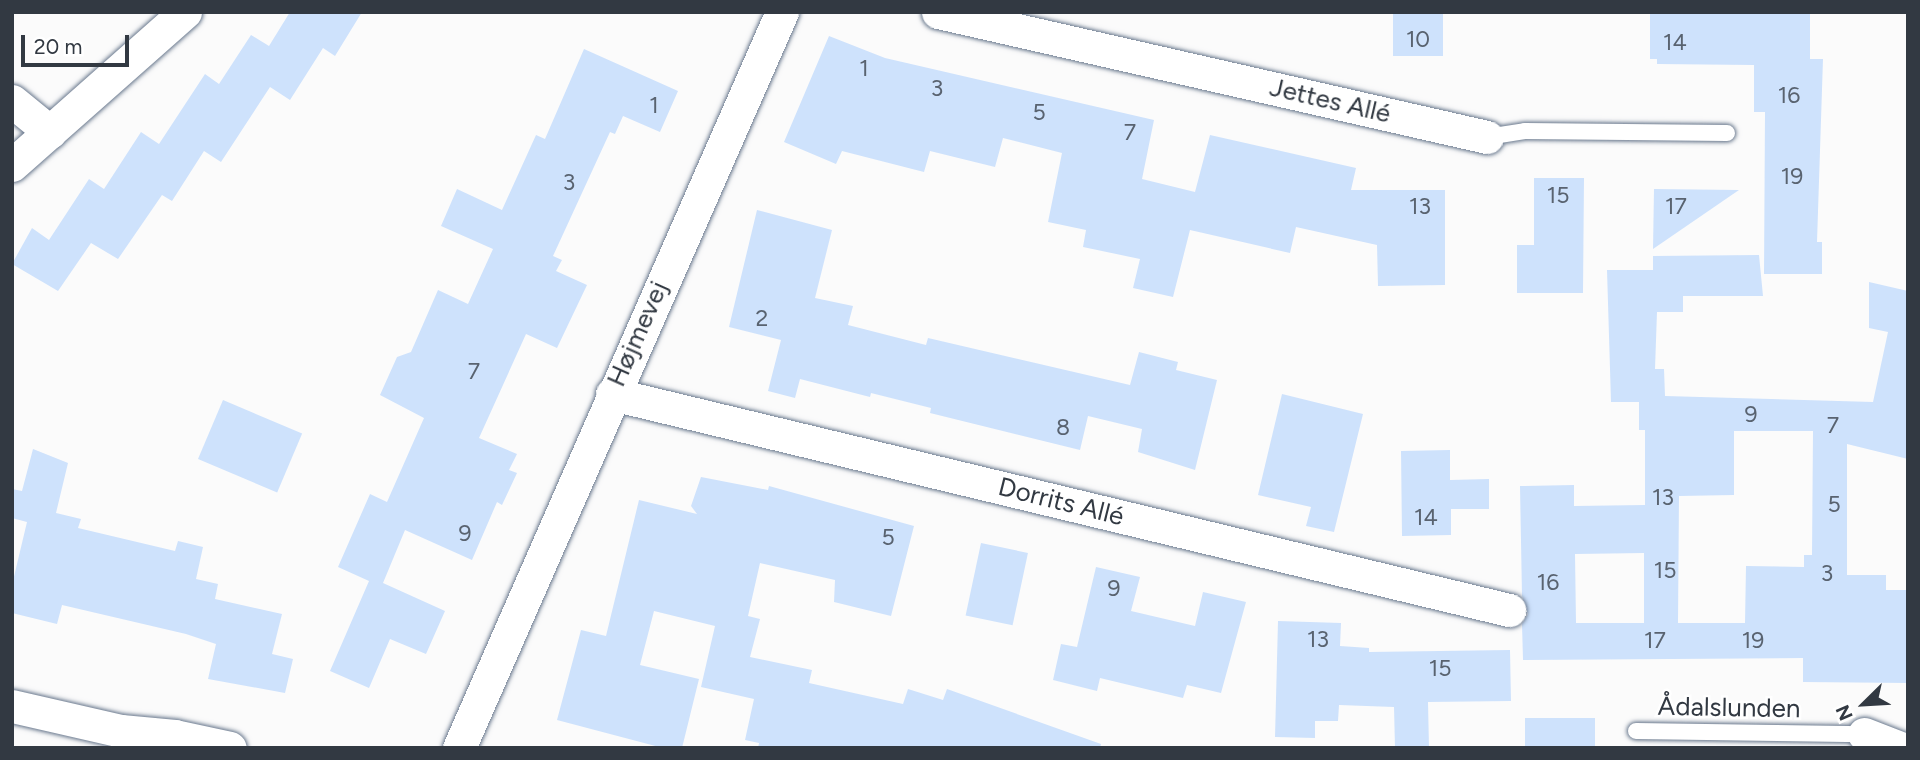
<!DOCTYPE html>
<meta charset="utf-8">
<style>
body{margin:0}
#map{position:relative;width:1920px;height:760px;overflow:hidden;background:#fbfbfb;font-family:Figtree,sans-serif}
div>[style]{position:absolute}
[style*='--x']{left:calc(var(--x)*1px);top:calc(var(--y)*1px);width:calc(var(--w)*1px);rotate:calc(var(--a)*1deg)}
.building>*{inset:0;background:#cee2fc;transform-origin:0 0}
.roads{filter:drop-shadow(0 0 2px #6a798e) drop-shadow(0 0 2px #6a798e)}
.service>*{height:16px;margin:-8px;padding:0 8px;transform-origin:8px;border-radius:8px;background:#fff}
.minor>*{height:33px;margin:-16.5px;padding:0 16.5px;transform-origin:16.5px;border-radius:16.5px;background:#fff}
span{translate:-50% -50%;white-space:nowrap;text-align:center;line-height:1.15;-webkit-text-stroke:5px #fff;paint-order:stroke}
.number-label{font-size:23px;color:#596370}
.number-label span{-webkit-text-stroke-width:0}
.street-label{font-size:26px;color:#323942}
.frame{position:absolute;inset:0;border:14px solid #323942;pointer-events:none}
.north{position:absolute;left:1829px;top:669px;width:70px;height:70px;-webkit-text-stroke:5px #fff;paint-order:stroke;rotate:246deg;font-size:19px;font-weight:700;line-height:28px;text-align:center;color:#323942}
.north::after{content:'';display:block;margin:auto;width:24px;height:32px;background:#323942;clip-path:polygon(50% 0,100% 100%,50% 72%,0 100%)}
.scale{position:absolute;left:21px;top:35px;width:108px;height:32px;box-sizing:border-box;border:4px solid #323942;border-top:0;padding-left:9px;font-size:21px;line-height:24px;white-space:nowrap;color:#323942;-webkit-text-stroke:5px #fff;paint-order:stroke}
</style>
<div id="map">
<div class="building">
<div style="clip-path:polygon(290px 12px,362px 12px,335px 56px,323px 48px,290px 100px,270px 87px,221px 162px,204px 151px,172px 201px,162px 195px,118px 259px,91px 243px,58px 291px,12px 264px,32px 228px,49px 240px,89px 179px,104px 189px,141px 132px,159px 144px,205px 74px,219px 84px,251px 35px,269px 46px)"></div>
<div style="left:1393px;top:12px;width:50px;height:44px"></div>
<div style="clip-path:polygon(1650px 12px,1810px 12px,1810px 59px,1823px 59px,1817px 242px,1822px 242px,1822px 274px,1764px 274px,1765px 112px,1754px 112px,1754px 65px,1657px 64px,1657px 59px,1650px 59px)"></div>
<div style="clip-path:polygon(829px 36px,885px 58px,1154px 120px,1142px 179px,1195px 192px,1210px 135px,1356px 168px,1351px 190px,1445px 190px,1445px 285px,1378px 286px,1377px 245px,1296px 227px,1290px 253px,1190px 230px,1173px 297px,1133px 288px,1140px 259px,1083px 247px,1086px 230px,1048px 222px,1062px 153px,1003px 138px,995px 167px,930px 151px,924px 172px,842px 151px,836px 164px,784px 142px)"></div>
<div style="clip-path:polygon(584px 49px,678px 91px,660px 132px,623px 116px,615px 134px,610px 132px,553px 256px,562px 260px,556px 271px,587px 285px,557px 348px,526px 334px,479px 438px,517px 454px,509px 470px,517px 473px,502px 505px,497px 502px,472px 560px,405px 530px,383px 583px,445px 611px,426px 654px,390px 639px,369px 688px,330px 671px,369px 581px,338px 567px,370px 494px,387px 502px,424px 418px,380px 395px,397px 357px,411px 352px,438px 290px,468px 304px,493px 249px,441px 226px,457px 189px,502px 210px,536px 135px,545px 139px)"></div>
<div style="clip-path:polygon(1534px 178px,1584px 178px,1583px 293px,1517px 293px,1517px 245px,1534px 245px)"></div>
<div style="clip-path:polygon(1654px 189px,1739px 190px,1653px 249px)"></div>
<div style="clip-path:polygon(757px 210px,832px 230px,815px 298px,853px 306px,848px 325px,926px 345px,928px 338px,1130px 385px,1139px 352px,1178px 362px,1176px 370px,1217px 380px,1195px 470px,1138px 452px,1142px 429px,1088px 416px,1080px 450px,930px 413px,931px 408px,871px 393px,870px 397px,800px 379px,795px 398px,768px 391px,781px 340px,729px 327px)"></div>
<div style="clip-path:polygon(evenodd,1759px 255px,1763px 296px,1683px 296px,1683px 312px,1657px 312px,1655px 369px,1664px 369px,1665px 396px,1873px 402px,1888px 332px,1869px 328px,1869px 282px,1908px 291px,1908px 459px,1847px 444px,1847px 575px,1886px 575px,1886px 590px,1908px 590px,1908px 683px,1803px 682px,1803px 658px,1523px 660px,1522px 624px,1528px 614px,1522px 596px,1520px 486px,1574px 485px,1574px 506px,1645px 505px,1645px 430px,1639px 430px,1639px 402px,1611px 402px,1607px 270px,1653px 270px,1653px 256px,1759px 255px,1734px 431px,1813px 431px,1812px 555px,1804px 555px,1804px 567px,1746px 566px,1745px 623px,1678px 623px,1679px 496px,1734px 495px,1734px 431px,1759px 255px,1644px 553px,1644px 623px,1576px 623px,1575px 554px,1644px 553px)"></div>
<div style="clip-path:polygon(1282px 394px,1363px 414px,1334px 532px,1306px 526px,1311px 507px,1258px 495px)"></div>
<div style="left:223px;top:400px;width:86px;height:64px;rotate:23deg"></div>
<div style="clip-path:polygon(33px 449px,68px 463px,56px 513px,81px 519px,78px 528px,175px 551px,178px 541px,203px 547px,196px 579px,218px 584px,215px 599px,282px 614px,272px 654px,293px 659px,285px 693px,208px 679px,216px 644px,186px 634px,62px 605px,57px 624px,12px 613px,12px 585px,27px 522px,12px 518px,12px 489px,22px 491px)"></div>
<div style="clip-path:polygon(1450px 450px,1450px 480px,1489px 479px,1489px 509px,1451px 509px,1451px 535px,1402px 536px,1401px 451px)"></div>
<div style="clip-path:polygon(701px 477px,768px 490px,769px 486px,914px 526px,891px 616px,834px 602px,835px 580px,760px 563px,748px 616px,760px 619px,750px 657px,812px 670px,809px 683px,903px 704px,908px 689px,943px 700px,947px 689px,1101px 744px,1100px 748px,758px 748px,759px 743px,745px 740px,754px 699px,701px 687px,715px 626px,654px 611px,640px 665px,699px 679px,682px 748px,663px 748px,557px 720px,581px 630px,606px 636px,639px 500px,697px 514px,691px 506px)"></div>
<div style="left:981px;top:543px;width:48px;height:74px;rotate:12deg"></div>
<div style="clip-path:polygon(1096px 567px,1140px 577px,1131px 611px,1195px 626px,1203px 592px,1246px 602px,1221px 693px,1187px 685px,1183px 698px,1100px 678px,1097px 691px,1053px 680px,1061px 644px,1077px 647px)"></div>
<div style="clip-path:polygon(1278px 621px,1341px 623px,1340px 646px,1369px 648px,1369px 652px,1510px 650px,1511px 701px,1428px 702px,1429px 748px,1395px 748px,1394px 707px,1339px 705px,1338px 721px,1315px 721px,1315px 738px,1275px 737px)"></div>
<div style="left:1525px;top:718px;width:70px;height:30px"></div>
</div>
<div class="roads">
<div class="service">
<div style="--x:1487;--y:137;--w:38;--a:-9"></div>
<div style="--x:1525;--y:131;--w:202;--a:0.6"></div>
<div style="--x:1636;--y:731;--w:228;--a:0.8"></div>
</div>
<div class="minor">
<div style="--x:938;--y:12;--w:563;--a:12.83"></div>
<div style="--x:12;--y:101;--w:49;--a:39.2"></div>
<div style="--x:12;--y:165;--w:231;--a:-41.5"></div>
<div style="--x:612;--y:394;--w:923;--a:13.54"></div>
<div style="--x:12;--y:706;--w:112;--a:12.9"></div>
<div style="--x:121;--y:731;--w:54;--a:5.3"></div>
<div style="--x:175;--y:736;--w:56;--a:12.3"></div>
<div style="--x:1864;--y:734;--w:40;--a:21"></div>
<div style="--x:459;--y:748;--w:804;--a:-66.31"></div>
</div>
</div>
<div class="number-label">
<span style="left:1418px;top:39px">10</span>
<span style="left:1675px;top:42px">14</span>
<span style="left:864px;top:68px">1</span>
<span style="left:937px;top:88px">3</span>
<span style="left:1789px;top:95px">16</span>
<span style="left:654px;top:105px">1</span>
<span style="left:1039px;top:112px">5</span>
<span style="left:1130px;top:132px">7</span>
<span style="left:1792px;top:176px">19</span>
<span style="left:569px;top:182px">3</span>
<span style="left:1558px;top:195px">15</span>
<span style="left:1420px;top:206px">13</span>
<span style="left:1676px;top:206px">17</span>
<span style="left:762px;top:318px">2</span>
<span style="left:474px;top:371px">7</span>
<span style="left:1751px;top:414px">9</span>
<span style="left:1833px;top:425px">7</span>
<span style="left:1063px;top:427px">8</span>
<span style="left:1663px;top:497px">13</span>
<span style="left:1834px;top:504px">5</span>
<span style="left:1426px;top:517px">14</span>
<span style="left:465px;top:533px">9</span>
<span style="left:888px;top:537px">5</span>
<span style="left:1665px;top:570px">15</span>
<span style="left:1827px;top:573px">3</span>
<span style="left:1548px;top:582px">16</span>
<span style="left:1114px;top:588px">9</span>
<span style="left:1318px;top:639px">13</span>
<span style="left:1655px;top:640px">17</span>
<span style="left:1753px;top:640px">19</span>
<span style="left:1440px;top:668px">15</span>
</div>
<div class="street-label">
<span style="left:1330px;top:101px;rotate:13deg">Jettes Allé</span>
<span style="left:638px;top:334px;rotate:-66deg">Højmevej</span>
<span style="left:1061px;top:502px;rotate:14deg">Dorrits Allé</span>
<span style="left:1729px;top:708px;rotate:1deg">Ådalslunden</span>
</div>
<div class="frame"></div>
<div class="north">N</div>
<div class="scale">20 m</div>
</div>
